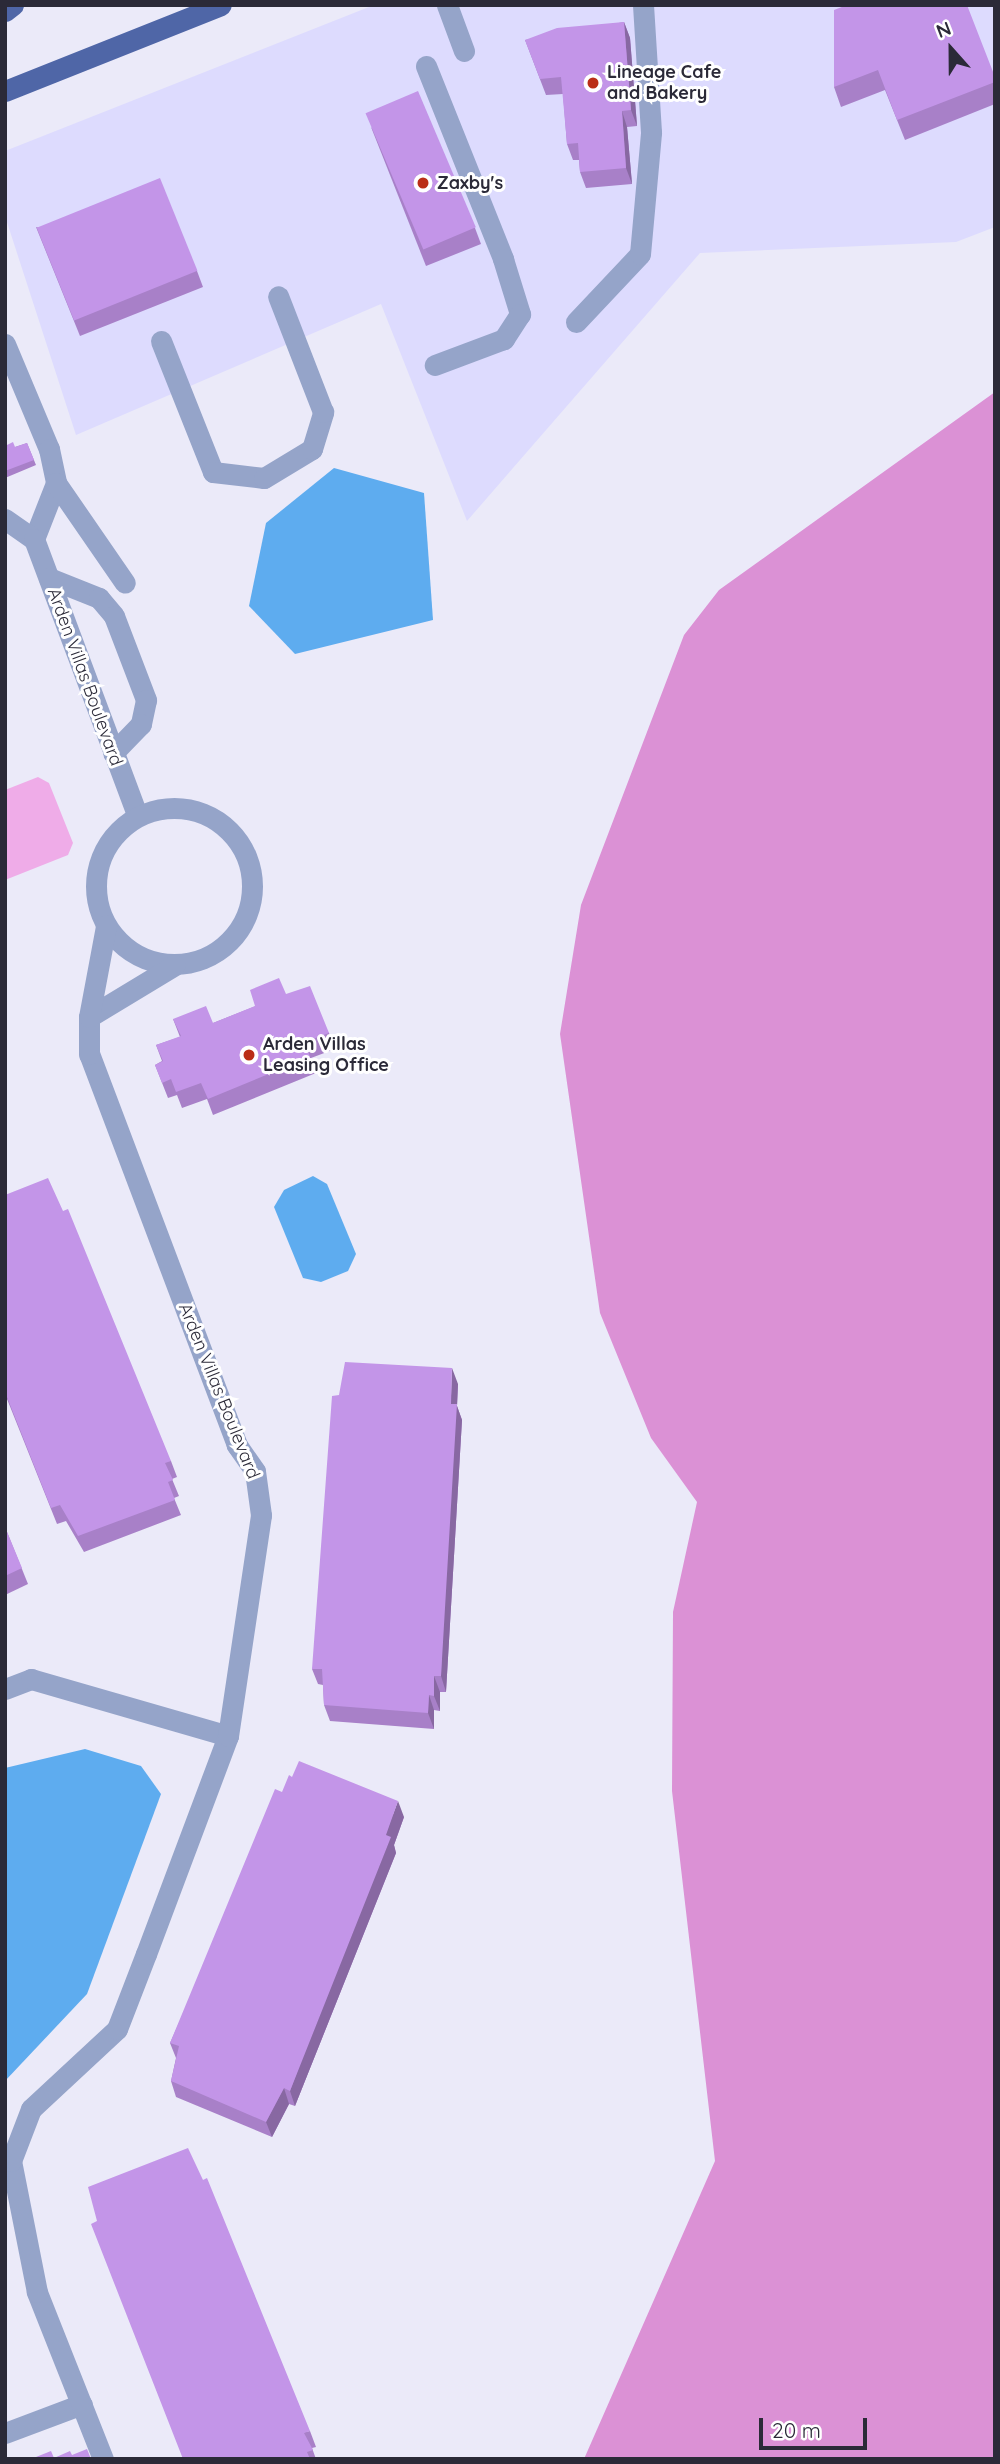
<!DOCTYPE html>
<style>
body{margin:0}
#map{position:relative;width:1000px;height:2464px;overflow:hidden;background:#ebeaf9;font-family:Quicksand,sans-serif}
div>[style]{position:absolute}
[style*='--x']{left:calc(var(--x)*1px);top:calc(var(--y)*1px);width:calc(var(--w)*1px);rotate:calc(var(--a)*1deg)}
.built>*{inset:0;background:#dddbfe}
.green>*{inset:0;background:#eface8}
.forest>*{inset:0;background:#db91d5}
.water>*{inset:0;background:#5eacef}
.minor>*{height:21px;margin:-10.5px;padding:0 10.5px;transform-origin:10.5px;border-radius:10.5px;background:#95a4c9}
.minor>.ring{margin:-10.5px;padding:0;box-sizing:content-box;background:none;border:21px solid #95a4c9;border-radius:50%}
.major>*{height:21px;margin:-10.5px;padding:0 10.5px;transform-origin:10.5px;border-radius:10.5px;background:#4f66a7}
.wall>*{inset:0;background:#a880c8}
.shaded-wall>*{inset:0;background:#8868a2}
.building>*{inset:0;background:#c395e8;transform-origin:0 0}
.dots>*{width:19px;height:19px;translate:-50% -50%;box-sizing:border-box;border:4px solid #fff;border-radius:50%}
span{translate:-50% -50%;white-space:nowrap;text-align:center;line-height:1.15;-webkit-text-stroke:6px #fff;paint-order:stroke}
.poi-label{font-size:18px;color:#2b2a38;font-weight:700}
.left{translate:0 -50%;text-align:left}
.street-label{font-size:18px;color:#2b2a38}
.frame{position:absolute;inset:0;border:7px solid #2b2a38;pointer-events:none}
.north{position:absolute;left:916px;top:14px;width:70px;height:70px;-webkit-text-stroke:5px #fff;paint-order:stroke;rotate:339deg;font-size:19px;font-weight:700;line-height:28px;text-align:center;color:#2b2a38}
.north::after{content:'';display:block;margin:auto;width:24px;height:32px;background:#2b2a38;clip-path:polygon(50% 0,100% 100%,50% 72%,0 100%)}
.scale{position:absolute;left:759px;top:2418px;width:108px;height:32px;box-sizing:border-box;border:4px solid #2b2a38;border-top:0;padding-left:9px;font-size:21px;line-height:24px;white-space:nowrap;color:#2b2a38;-webkit-text-stroke:5px #fff;paint-order:stroke}
</style>
<div id="map">
<div class="built">
<div style="clip-path:polygon(374px 5px,995px 5px,995px 227px,956px 242px,700px 253px,467px 521px,381px 304px,76px 435px,5px 216px,5px 151px)"></div>
</div>
<div class="green">
<div style="clip-path:polygon(38px 777px,49px 783px,73px 843px,68px 855px,5px 880px,5px 790px)"></div>
</div>
<div class="forest">
<div style="clip-path:polygon(995px 392px,995px 2459px,584px 2459px,715px 2161px,672px 1791px,673px 1612px,697px 1502px,651px 1438px,600px 1313px,560px 1034px,581px 905px,684px 635px,719px 590px)"></div>
</div>
<div class="water">
<div style="clip-path:polygon(334px 468px,424px 493px,433px 620px,295px 654px,249px 606px,266px 523px)"></div>
<div style="clip-path:polygon(313px 1176px,327px 1184px,356px 1254px,348px 1271px,321px 1282px,303px 1278px,274px 1207px,284px 1190px)"></div>
<div style="clip-path:polygon(85px 1749px,141px 1766px,161px 1794px,87px 1994px,5px 2081px,5px 1768px)"></div>
</div>
<div class="minor">
<div style="--x:447;--y:5;--w:49;--a:69.7"></div>
<div style="--x:426;--y:66;--w:208;--a:68.2"></div>
<div style="--x:503;--y:259;--w:58;--a:72.8"></div>
<div style="--x:520;--y:314;--w:30;--a:123"></div>
<div style="--x:504;--y:339;--w:74;--a:159.4"></div>
<div style="--x:576;--y:322;--w:93;--a:-46.7"></div>
<div style="--x:640;--y:254;--w:122;--a:-84.8"></div>
<div style="--x:651;--y:132;--w:127;--a:-93.6"></div>
<div style="--x:161;--y:341;--w:141;--a:68.3"></div>
<div style="--x:213;--y:472;--w:51;--a:6.7"></div>
<div style="--x:264;--y:478;--w:56;--a:-31.1"></div>
<div style="--x:312;--y:449;--w:39;--a:-73"></div>
<div style="--x:323;--y:412;--w:124;--a:-111.2"></div>
<div style="--x:5;--y:344;--w:114;--a:67.3"></div>
<div style="--x:49;--y:449;--w:35;--a:78"></div>
<div style="--x:56;--y:483;--w:60;--a:111.4"></div>
<div style="--x:56;--y:483;--w:121;--a:55.4"></div>
<div style="--x:5;--y:519;--w:35;--a:35"></div>
<div style="--x:34;--y:539;--w:295;--a:69.5"></div>
<div style="--x:49;--y:578;--w:54;--a:21.8"></div>
<div style="--x:99;--y:598;--w:23;--a:50"></div>
<div style="--x:114;--y:616;--w:90;--a:69.1"></div>
<div style="--x:146;--y:700;--w:25;--a:102"></div>
<div style="--x:141;--y:724;--w:40;--a:134"></div>
<div class="ring" style="left:96px;top:808px;width:135px;height:135px"></div>
<div style="--x:89;--y:1017;--w:100;--a:-31.2"></div>
<div style="--x:5;--y:1689;--w:28;--a:-21"></div>
<div style="--x:31;--y:1679;--w:205;--a:16.1"></div>
<div style="--x:5;--y:2433;--w:82;--a:-20.6"></div>
<div style="--x:103;--y:2459;--w:180;--a:-111.6"></div>
<div style="--x:37;--y:2292;--w:134;--a:-101.2"></div>
<div style="--x:11;--y:2161;--w:56;--a:-69"></div>
<div style="--x:31;--y:2109;--w:117;--a:-42.9"></div>
<div style="--x:117;--y:2029;--w:80;--a:-68.9"></div>
<div style="--x:146;--y:1954;--w:233;--a:-69.4"></div>
<div style="--x:228;--y:1736;--w:223;--a:-81.5"></div>
<div style="--x:261;--y:1515;--w:44;--a:-97.8"></div>
<div style="--x:255;--y:1471;--w:32;--a:-125"></div>
<div style="--x:237;--y:1445;--w:418;--a:-110.7"></div>
<div style="--x:89;--y:1054;--w:37;--a:-90"></div>
<div style="--x:89;--y:1017;--w:93;--a:-79.4"></div>
</div>
<div class="major">
<div style="--x:5;--y:11;--w:10;--a:-37"></div>
<div style="--x:5;--y:91;--w:232;--a:-21.7"></div>
</div>
<div class="wall">
<div style="clip-path:polygon(834px 10px,995px 77px,995px 104px,905px 140px,885px 90px,841px 107px,834px 87px)"></div>
<div style="clip-path:polygon(624px 22px,630px 38px,637px 126px,627px 127px,632px 184px,586px 188px,580px 172px,579px 160px,573px 160px,567px 144px,563px 94px,546px 95px,525px 40px)"></div>
<div style="clip-path:polygon(371px 127px,475px 228px,481px 244px,426px 266px)"></div>
<div style="clip-path:polygon(36px 227px,197px 271px,203px 287px,80px 336px)"></div>
<div style="clip-path:polygon(27px 443px,36px 465px,5px 478px,5px 446px,15px 447px)"></div>
<div style="clip-path:polygon(286px 994px,329px 1033px,335px 1049px,311px 1058px,316px 1073px,213px 1115px,207px 1099px,182px 1108px,177px 1095px,168px 1098px,155px 1065px,162px 1061px,156px 1045px,180px 1037px,173px 1019px,213px 1023px)"></div>
<div style="clip-path:polygon(458px 1384px,457px 1406px,462px 1420px,446px 1692px,440px 1692px,440px 1711px,434px 1710px,434px 1729px,330px 1721px,324px 1705px,323px 1685px,318px 1684px,312px 1669px)"></div>
<div style="clip-path:polygon(5px 1394px,171px 1461px,177px 1477px,172px 1479px,179px 1496px,174px 1498px,181px 1515px,84px 1552px,66px 1521px,57px 1524px)"></div>
<div style="clip-path:polygon(5px 1527px,28px 1584px,5px 1595px)"></div>
<div style="clip-path:polygon(282px 1792px,404px 1817px,394px 1845px,396px 1853px,295px 2106px,289px 2104px,272px 2137px,176px 2097px,171px 2081px,176px 2058px,170px 2043px)"></div>
<div style="clip-path:polygon(310px 2431px,316px 2447px,312px 2448px,316px 2459px,182px 2459px)"></div>
</div>
<div class="shaded-wall">
<div style="clip-path:polygon(624px 22px,630px 38px,637px 126px,631px 110px)"></div>
<div style="clip-path:polygon(622px 111px,627px 127px,632px 184px,626px 168px)"></div>
<div style="clip-path:polygon(452px 1368px,458px 1384px,457px 1406px,462px 1420px,446px 1692px,441px 1676px)"></div>
<div style="clip-path:polygon(434px 1676px,440px 1692px,440px 1711px,434px 1696px)"></div>
<div style="clip-path:polygon(429px 1695px,434px 1710px,434px 1729px,428px 1713px)"></div>
<div style="clip-path:polygon(398px 1801px,404px 1817px,394px 1845px,396px 1853px,295px 2106px,290px 2091px)"></div>
<div style="clip-path:polygon(284px 2088px,289px 2104px,272px 2137px,266px 2122px)"></div>
</div>
<div class="building">
<div style="clip-path:polygon(847px 5px,967px 5px,995px 77px,995px 82px,897px 120px,878px 70px,834px 87px,834px 10px)"></div>
<div style="clip-path:polygon(624px 22px,631px 110px,622px 111px,626px 168px,580px 172px,578px 143px,567px 144px,561px 77px,540px 79px,525px 40px,557px 28px)"></div>
<div style="left:418px;top:91px;width:148px;height:57px;rotate:67deg"></div>
<div style="left:160px;top:178px;width:100px;height:133px;rotate:68deg"></div>
<div style="clip-path:polygon(13px 442px,15px 447px,27px 443px,34px 460px,5px 471px,5px 446px)"></div>
<div style="clip-path:polygon(279px 978px,286px 994px,310px 986px,329px 1033px,305px 1042px,310px 1057px,208px 1099px,201px 1083px,176px 1092px,171px 1079px,162px 1083px,155px 1065px,163px 1061px,156px 1045px,181px 1036px,173px 1019px,206px 1006px,213px 1023px,255px 1006px,250px 990px)"></div>
<div style="clip-path:polygon(48px 1178px,63px 1211px,68px 1209px,171px 1461px,165px 1463px,173px 1480px,168px 1482px,175px 1500px,78px 1536px,60px 1505px,51px 1508px,5px 1392px,5px 1195px)"></div>
<div style="clip-path:polygon(345px 1362px,452px 1368px,451px 1404px,457px 1404px,441px 1676px,434px 1676px,434px 1696px,429px 1695px,428px 1713px,324px 1705px,322px 1669px,312px 1669px,332px 1396px,339px 1395px)"></div>
<div style="clip-path:polygon(5px 1527px,22px 1568px,5px 1576px)"></div>
<div style="clip-path:polygon(299px 1761px,398px 1801px,386px 1835px,391px 1837px,290px 2091px,284px 2088px,266px 2122px,171px 2081px,179px 2046px,170px 2043px,275px 1789px,282px 1792px,289px 1775px,292px 1777px)"></div>
<div style="clip-path:polygon(188px 2148px,203px 2180px,207px 2178px,310px 2431px,304px 2433px,313px 2450px,307px 2452px,310px 2459px,183px 2459px,91px 2224px,97px 2221px,88px 2187px)"></div>
<div style="clip-path:polygon(87px 2449px,91px 2459px,31px 2459px,51px 2451px,54px 2458px,70px 2451px,72px 2455px)"></div>
</div>
<div class="dots">
<div style="left:593px;top:83px;background:#ba2e16"></div>
<div style="left:423px;top:183px;background:#ba2e16"></div>
<div style="left:249px;top:1055px;background:#ba2e16"></div>
</div>
<div class="poi-label">
<span class="left" style="left:607px;top:83px">Lineage Cafe<br>and Bakery</span>
<span class="left" style="left:437px;top:183px">Zaxby's</span>
<span class="left" style="left:263px;top:1055px">Arden Villas<br>Leasing Office</span>
</div>
<div class="street-label">
<span style="left:85px;top:677px;rotate:70deg">Arden Villas Boulevard</span>
<span style="left:219px;top:1391px;rotate:68deg">Arden Villas Boulevard</span>
</div>
<div class="frame"></div>
<div class="north">N</div>
<div class="scale">20 m</div>
</div>
